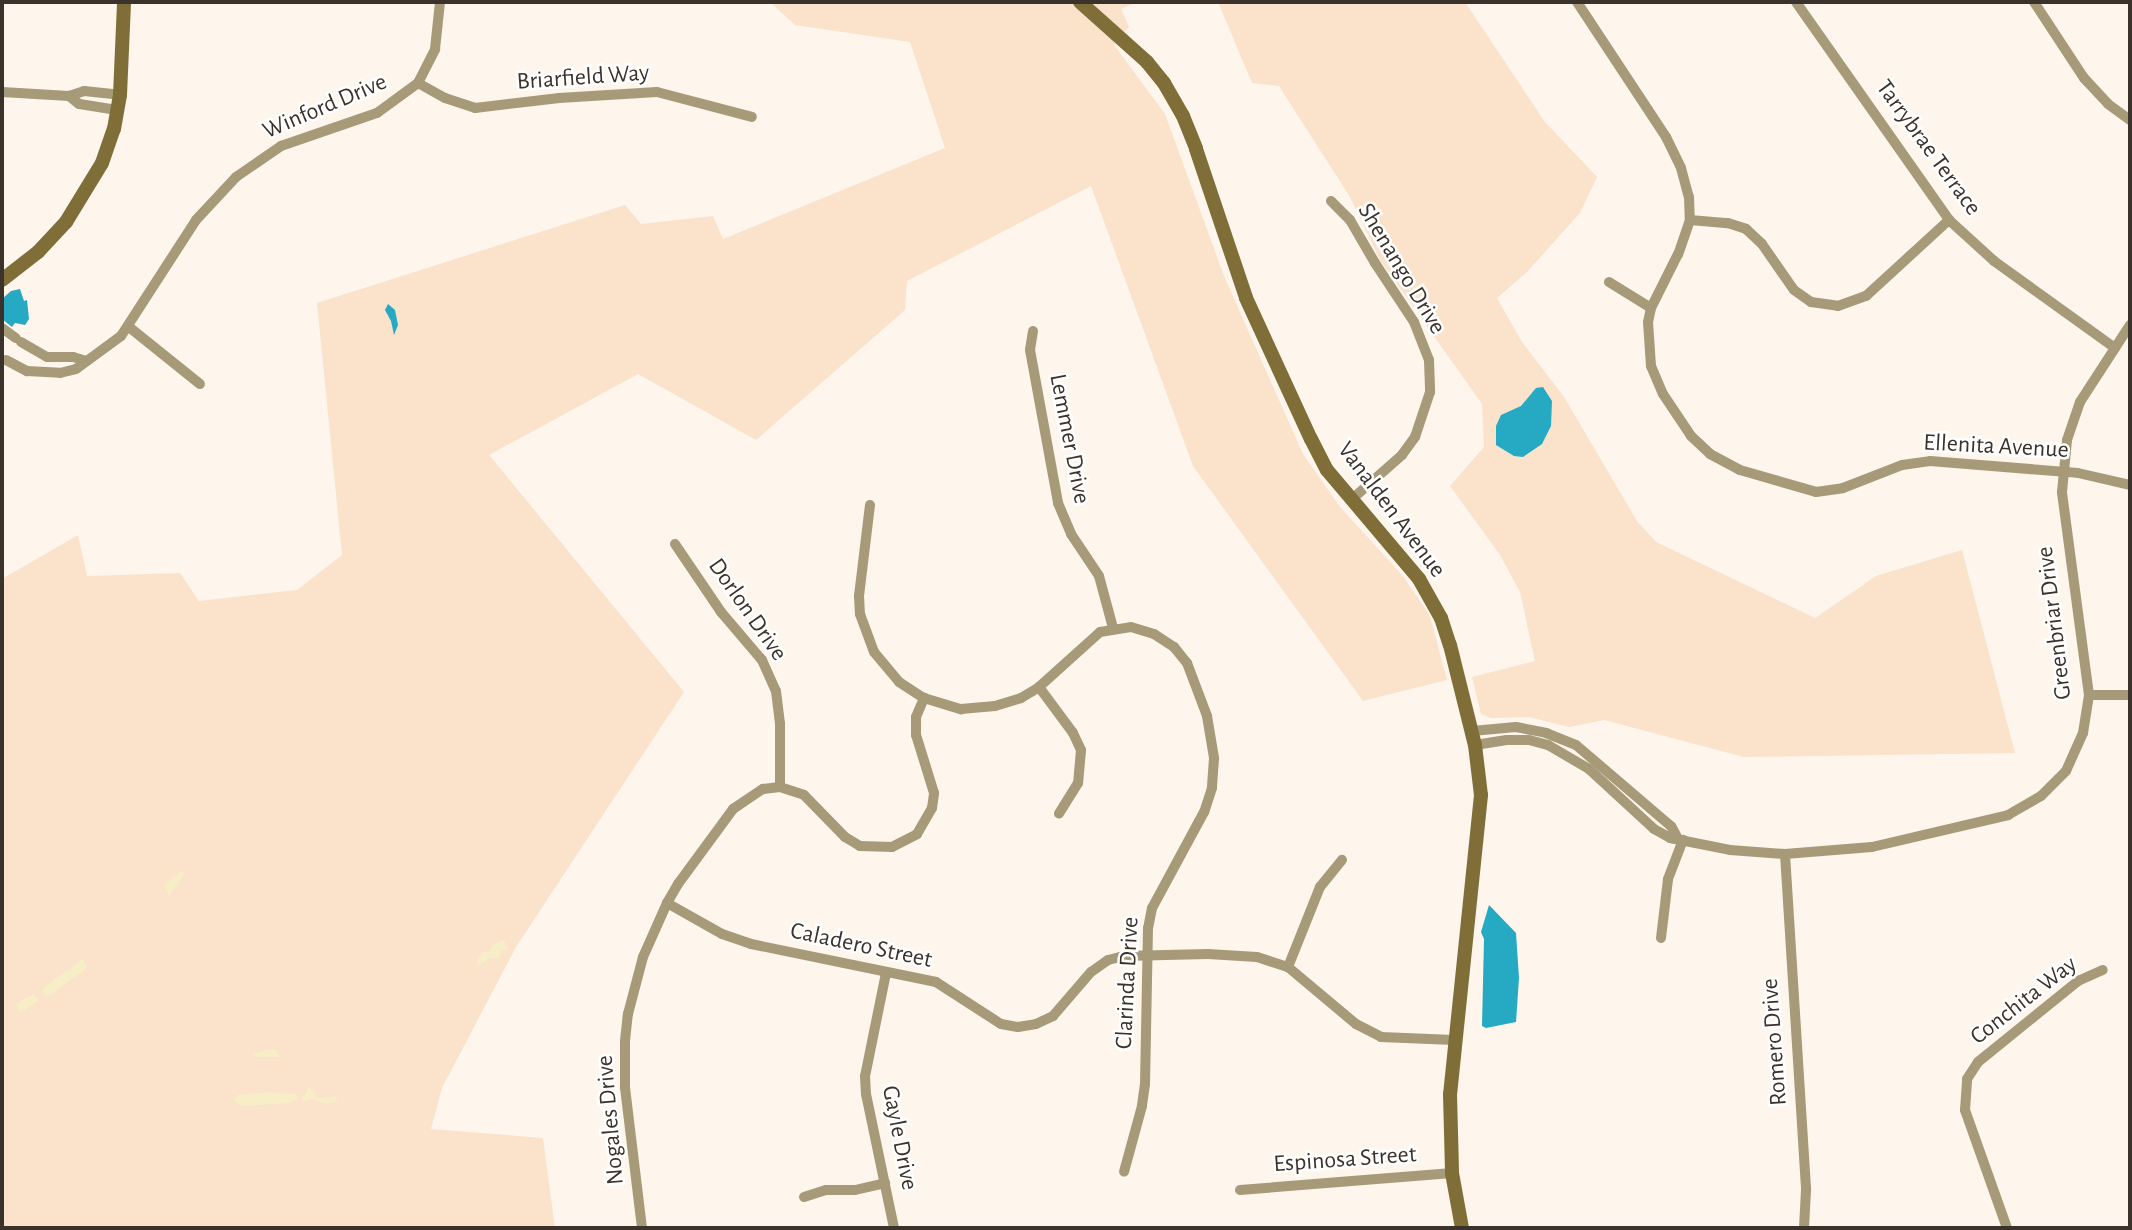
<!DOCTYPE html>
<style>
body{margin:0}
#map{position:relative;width:2132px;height:1230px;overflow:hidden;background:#fef5ec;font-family:"Alegreya Sans",sans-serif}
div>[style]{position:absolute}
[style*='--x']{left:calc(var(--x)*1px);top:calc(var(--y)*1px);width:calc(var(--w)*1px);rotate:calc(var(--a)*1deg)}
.green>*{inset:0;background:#fae2cb}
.sand>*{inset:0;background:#f7edc7}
.water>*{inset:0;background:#26a9c2}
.street>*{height:10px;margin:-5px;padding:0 5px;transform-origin:5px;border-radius:5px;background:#a69a78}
.secondary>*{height:14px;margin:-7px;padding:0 7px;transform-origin:7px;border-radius:7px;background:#806e38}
span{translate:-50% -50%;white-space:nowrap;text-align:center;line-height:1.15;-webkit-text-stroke:5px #fff;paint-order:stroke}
.street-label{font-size:24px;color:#3b332b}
.frame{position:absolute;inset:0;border:4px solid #3b332b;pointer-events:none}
</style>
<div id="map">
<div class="green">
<div style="clip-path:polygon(770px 2px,1138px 2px,1121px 9px,1129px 27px,1114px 45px,1165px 114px,1224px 276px,1303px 454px,1340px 507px,1403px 576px,1430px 616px,1447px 680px,1363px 701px,1193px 466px,1091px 186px,907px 281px,905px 310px,756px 440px,638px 374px,489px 455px,684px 692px,516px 947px,442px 1088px,431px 1129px,543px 1138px,555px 1228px,2px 1228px,2px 579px,78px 535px,87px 576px,180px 573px,199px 601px,297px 590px,342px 555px,317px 303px,625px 205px,641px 224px,713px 216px,723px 239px,945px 148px,910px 42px,795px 25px)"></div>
<div style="clip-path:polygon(1218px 2px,1465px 2px,1545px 122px,1597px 177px,1580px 213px,1527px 272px,1497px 298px,1522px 342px,1564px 397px,1637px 521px,1656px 542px,1815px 618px,1876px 576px,1962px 550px,2015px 753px,1744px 757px,1604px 720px,1569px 727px,1529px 717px,1491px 718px,1481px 714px,1472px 677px,1535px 661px,1520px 592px,1500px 555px,1450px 486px,1484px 447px,1482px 404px,1380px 260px,1350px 197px,1279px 86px,1252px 83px)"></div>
</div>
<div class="sand">
<div style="clip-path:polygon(180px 871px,185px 874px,169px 896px,164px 886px)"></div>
<div style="clip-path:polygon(504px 940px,508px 950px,501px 951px,499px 958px,490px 958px,478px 966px,477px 961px,482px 952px,490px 951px,493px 944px)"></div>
<div style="clip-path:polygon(82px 959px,87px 965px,86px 969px,47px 997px,44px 995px,42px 991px,47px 985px)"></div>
<div style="clip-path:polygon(33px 994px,39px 1000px,22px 1012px,19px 1011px,16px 1004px)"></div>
<div style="clip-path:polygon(269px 1049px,277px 1050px,279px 1057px,258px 1057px,252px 1054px)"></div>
<div style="clip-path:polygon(309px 1087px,318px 1098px,336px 1096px,337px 1102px,325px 1104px,313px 1099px,303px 1102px,302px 1098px)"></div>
<div style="clip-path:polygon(269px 1092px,295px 1094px,298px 1099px,291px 1103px,242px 1106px,233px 1100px,238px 1095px)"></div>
</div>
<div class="water">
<div style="clip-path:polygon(20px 289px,24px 301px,27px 300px,29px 319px,25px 325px,15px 323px,12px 327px,2px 319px,2px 299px,11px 291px)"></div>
<div style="clip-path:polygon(388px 304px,395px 310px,398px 325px,394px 335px,391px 321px,385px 310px)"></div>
<div style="clip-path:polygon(1543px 387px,1552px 401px,1551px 426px,1542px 444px,1523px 457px,1514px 456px,1496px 445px,1496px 426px,1501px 415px,1521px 406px,1536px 388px)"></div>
<div style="clip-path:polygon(1489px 905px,1516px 933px,1519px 978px,1516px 1022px,1486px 1028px,1482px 1026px,1484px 939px,1481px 932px)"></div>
</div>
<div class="street">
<div style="--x:1577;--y:2;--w:162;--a:56.6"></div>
<div style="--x:1666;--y:137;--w:34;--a:64"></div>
<div style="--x:1681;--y:168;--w:30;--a:75"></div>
<div style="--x:1689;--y:197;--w:23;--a:88"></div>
<div style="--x:1690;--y:220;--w:36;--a:109"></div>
<div style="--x:1678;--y:254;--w:60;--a:116.6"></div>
<div style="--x:1651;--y:308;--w:14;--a:102"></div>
<div style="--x:1648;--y:322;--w:44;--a:86.1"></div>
<div style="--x:1651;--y:366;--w:30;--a:67"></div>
<div style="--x:1663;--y:394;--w:50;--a:56.3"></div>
<div style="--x:1691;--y:436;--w:26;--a:43"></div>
<div style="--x:1710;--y:454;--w:34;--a:28"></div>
<div style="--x:1740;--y:470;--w:79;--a:16.1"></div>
<div style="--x:1816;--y:492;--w:27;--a:-8"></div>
<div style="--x:1843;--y:488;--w:63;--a:-21.3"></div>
<div style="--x:1902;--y:465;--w:28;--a:-8"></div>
<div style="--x:1930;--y:461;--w:148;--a:4.6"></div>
<div style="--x:2078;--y:473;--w:53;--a:13"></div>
<div style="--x:1796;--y:2;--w:266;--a:54.9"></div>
<div style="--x:1949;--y:220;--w:61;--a:42.3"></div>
<div style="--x:1994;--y:261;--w:149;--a:35.7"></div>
<div style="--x:2034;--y:2;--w:91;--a:56.7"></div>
<div style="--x:2084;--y:78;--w:35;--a:47"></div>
<div style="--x:2108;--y:104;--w:27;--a:36"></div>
<div style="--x:418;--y:83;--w:31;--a:29"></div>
<div style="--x:445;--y:98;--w:32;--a:18"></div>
<div style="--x:475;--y:108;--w:85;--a:-6.8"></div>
<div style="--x:559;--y:98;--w:98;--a:-3.5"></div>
<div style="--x:657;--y:92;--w:98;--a:14.7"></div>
<div style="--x:2;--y:92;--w:67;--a:3.4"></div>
<div style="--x:117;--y:110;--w:38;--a:-171"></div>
<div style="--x:79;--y:104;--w:13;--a:-141"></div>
<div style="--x:69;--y:96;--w:16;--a:-18"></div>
<div style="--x:84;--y:91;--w:36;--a:6"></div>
<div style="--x:1331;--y:201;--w:27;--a:45"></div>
<div style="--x:1350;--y:220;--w:50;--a:59.8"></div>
<div style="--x:1375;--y:263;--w:71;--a:56.5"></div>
<div style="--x:1414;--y:322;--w:41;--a:68.5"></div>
<div style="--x:1429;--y:360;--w:32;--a:88"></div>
<div style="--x:1430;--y:392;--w:47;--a:108.4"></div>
<div style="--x:1415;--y:437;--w:22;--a:126"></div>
<div style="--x:1402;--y:455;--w:68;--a:138.6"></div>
<div style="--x:1690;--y:220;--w:38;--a:5"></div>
<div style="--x:1728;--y:223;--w:19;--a:18"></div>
<div style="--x:1746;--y:229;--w:22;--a:43"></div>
<div style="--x:1762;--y:244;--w:56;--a:55.2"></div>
<div style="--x:1794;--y:290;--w:21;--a:35"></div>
<div style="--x:1811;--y:302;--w:27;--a:8"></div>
<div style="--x:1838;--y:306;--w:30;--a:-20"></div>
<div style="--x:1866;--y:296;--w:113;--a:-42.5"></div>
<div style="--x:1609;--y:282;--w:49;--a:31.8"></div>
<div style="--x:129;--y:327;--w:91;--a:38.8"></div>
<div style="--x:2;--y:328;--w:17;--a:36"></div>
<div style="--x:1033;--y:331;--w:19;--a:99"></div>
<div style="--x:1030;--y:350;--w:156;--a:79.6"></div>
<div style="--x:1058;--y:503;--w:34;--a:67"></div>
<div style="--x:1071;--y:534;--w:50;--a:56.3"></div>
<div style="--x:1099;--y:576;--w:54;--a:74.9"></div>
<div style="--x:21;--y:342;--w:30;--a:30"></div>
<div style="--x:47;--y:357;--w:26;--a:0"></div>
<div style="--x:73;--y:357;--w:14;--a:17"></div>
<div style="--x:6;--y:360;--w:24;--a:28"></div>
<div style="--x:27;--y:371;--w:33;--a:3"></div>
<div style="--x:60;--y:373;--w:16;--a:-14"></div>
<div style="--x:76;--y:369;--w:56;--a:-36.3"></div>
<div style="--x:121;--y:336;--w:138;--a:-57.1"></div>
<div style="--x:196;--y:220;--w:59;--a:-47.1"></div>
<div style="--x:236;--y:177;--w:55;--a:-34.6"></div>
<div style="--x:281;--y:146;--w:102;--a:-19"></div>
<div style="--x:377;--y:113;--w:51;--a:-36.2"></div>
<div style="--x:418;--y:83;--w:38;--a:-63"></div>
<div style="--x:435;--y:49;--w:47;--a:-83.9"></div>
<div style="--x:870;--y:505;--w:92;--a:96.9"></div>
<div style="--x:859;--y:596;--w:18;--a:87"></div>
<div style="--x:860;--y:614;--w:40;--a:69.8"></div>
<div style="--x:874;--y:652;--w:39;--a:50"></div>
<div style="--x:899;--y:682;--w:30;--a:33"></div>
<div style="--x:924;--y:698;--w:39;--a:17"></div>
<div style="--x:961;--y:709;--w:34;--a:-5"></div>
<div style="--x:995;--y:706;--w:27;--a:-17"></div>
<div style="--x:1021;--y:698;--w:21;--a:-31"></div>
<div style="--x:1039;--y:687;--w:82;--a:-42"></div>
<div style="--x:1100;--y:632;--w:31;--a:-9"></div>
<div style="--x:1131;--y:627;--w:24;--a:17"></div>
<div style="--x:1154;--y:634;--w:24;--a:33"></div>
<div style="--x:1174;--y:647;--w:21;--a:51"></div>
<div style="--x:1187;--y:663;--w:57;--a:69.3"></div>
<div style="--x:1207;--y:716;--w:43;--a:80.5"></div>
<div style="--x:1214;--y:758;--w:30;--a:94"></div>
<div style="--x:1212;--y:788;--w:25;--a:108"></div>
<div style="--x:1204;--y:812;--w:109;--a:118.4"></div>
<div style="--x:1152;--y:908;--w:20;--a:101"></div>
<div style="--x:1148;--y:928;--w:156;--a:91.1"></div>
<div style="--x:1145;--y:1084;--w:22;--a:98"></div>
<div style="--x:1142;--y:1106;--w:68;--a:105.3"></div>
<div style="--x:675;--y:544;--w:82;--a:55.9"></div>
<div style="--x:721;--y:612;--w:63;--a:49.5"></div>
<div style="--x:762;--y:660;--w:34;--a:66"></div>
<div style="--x:776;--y:691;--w:33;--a:83"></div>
<div style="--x:780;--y:724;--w:63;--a:90"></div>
<div style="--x:1039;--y:687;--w:57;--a:53.5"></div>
<div style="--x:1073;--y:733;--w:19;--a:65"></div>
<div style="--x:1081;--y:750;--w:33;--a:95"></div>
<div style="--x:1078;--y:783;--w:36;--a:122"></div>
<div style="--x:2089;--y:695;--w:41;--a:0"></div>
<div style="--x:1472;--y:731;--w:44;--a:-5.2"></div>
<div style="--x:1516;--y:727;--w:31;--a:11"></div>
<div style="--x:1546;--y:733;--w:32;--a:22"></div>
<div style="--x:1576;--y:745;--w:125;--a:40.5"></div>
<div style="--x:1671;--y:826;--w:13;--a:61"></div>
<div style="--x:1475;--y:745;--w:32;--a:-9"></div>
<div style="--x:1507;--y:740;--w:22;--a:0"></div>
<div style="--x:1529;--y:740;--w:20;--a:15"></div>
<div style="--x:1548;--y:745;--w:48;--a:30.3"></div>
<div style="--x:1589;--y:769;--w:88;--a:42.7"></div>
<div style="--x:1654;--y:829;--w:18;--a:29"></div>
<div style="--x:1670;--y:838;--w:61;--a:11.3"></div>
<div style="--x:1730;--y:850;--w:55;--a:4.2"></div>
<div style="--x:1785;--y:854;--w:87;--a:-4.6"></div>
<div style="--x:1872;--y:847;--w:140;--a:-13.2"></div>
<div style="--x:2008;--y:815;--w:38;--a:-30"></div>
<div style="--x:2041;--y:796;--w:35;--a:-45"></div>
<div style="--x:2066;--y:771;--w:42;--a:-65.9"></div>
<div style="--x:2083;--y:733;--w:38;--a:-81"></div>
<div style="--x:2089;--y:695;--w:205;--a:-97.6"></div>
<div style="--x:2062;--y:492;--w:52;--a:-84.5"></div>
<div style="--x:2067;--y:440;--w:40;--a:-71.1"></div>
<div style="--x:2080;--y:402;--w:92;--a:-57"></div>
<div style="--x:1785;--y:854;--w:337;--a:86.4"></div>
<div style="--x:1806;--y:1190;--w:38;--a:93"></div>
<div style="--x:667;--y:903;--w:63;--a:29.4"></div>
<div style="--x:722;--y:934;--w:31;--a:19"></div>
<div style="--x:751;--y:944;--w:189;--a:11.6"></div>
<div style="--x:936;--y:982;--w:77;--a:32.9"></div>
<div style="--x:1001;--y:1024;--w:17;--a:10"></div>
<div style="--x:1018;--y:1027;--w:18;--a:-9"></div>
<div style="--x:1036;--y:1024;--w:19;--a:-25"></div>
<div style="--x:1053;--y:1016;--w:58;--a:-49.2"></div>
<div style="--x:1091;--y:972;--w:21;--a:-35"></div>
<div style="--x:1108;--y:960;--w:16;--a:-14"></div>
<div style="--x:1124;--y:956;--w:84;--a:-1.4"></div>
<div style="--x:1208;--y:954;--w:49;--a:3.5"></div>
<div style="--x:1257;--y:957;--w:33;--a:18"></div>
<div style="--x:1288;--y:967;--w:89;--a:40"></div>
<div style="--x:1356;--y:1024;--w:28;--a:27"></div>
<div style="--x:1381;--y:1037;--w:73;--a:2.4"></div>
<div style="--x:1661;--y:938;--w:59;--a:-83.2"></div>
<div style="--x:1668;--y:879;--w:42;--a:-69"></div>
<div style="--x:1288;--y:967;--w:86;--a:-68.2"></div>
<div style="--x:1320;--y:887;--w:35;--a:-51"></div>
<div style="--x:886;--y:973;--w:105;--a:101.5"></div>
<div style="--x:865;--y:1076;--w:18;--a:87"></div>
<div style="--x:866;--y:1094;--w:137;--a:78.2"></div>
<div style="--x:1240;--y:1190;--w:213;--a:-4.6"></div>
<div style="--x:804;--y:1197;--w:23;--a:-18"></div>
<div style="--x:826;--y:1190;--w:29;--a:0"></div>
<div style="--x:855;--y:1190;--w:31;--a:-13"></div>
<div style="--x:642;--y:1228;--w:142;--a:-96.9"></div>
<div style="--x:625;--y:1087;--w:46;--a:-90"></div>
<div style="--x:625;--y:1041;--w:27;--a:-84"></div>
<div style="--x:628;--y:1014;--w:59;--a:-75.3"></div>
<div style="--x:643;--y:957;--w:59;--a:-66"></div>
<div style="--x:667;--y:903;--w:22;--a:-60"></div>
<div style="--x:678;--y:884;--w:93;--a:-53.7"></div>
<div style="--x:733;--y:809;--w:36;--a:-34"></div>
<div style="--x:763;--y:789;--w:17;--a:-7"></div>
<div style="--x:780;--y:787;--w:25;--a:18"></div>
<div style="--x:804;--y:795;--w:59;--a:45.7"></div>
<div style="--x:845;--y:837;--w:17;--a:31"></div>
<div style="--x:860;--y:846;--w:32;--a:2"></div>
<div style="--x:892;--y:847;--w:28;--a:-27"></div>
<div style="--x:917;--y:834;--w:30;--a:-60"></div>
<div style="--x:932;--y:808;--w:15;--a:-82"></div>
<div style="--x:934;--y:793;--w:61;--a:-107.2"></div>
<div style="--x:916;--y:735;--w:18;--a:-90"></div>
<div style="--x:916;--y:717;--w:21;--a:-67"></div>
<div style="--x:2007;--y:1228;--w:125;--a:-109.6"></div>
<div style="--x:1965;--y:1110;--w:31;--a:-86"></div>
<div style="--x:1967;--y:1079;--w:20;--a:-57"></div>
<div style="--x:1978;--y:1062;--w:129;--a:-39"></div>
<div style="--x:2078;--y:981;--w:27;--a:-24"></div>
</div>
<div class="secondary">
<div style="--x:1080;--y:2;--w:90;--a:41.8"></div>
<div style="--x:1147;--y:62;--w:27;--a:51"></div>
<div style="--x:1164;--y:83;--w:38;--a:60"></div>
<div style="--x:1183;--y:116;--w:35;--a:68"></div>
<div style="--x:1196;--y:149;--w:157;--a:71.4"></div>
<div style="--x:1246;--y:298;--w:155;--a:65.3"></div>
<div style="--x:1311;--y:439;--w:35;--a:63"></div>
<div style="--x:1327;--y:470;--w:143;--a:49.8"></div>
<div style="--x:1419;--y:579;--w:45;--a:60.6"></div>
<div style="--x:1441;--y:618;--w:28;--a:72"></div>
<div style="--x:1450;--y:645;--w:103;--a:76"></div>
<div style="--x:1475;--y:745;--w:50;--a:83.2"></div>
<div style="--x:1481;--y:795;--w:301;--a:95.9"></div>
<div style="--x:1450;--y:1094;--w:79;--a:88.5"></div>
<div style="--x:1452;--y:1173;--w:56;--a:79.7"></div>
<div style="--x:2;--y:280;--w:46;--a:-37.9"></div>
<div style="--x:38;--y:252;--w:41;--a:-47"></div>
<div style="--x:66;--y:222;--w:69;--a:-58.6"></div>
<div style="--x:102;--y:163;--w:36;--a:-71"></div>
<div style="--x:114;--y:129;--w:35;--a:-80"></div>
<div style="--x:120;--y:95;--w:93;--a:-87.5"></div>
</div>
<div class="street-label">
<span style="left:583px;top:78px;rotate:-4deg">Briarfield Way</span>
<span style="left:325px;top:107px;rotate:-23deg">Winford Drive</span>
<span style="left:1928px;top:148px;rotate:54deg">Tarrybrae Terrace</span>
<span style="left:1401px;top:269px;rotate:59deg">Shenango Drive</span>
<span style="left:1069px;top:439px;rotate:79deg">Lemmer Drive</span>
<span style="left:1996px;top:447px;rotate:3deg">Ellenita Avenue</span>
<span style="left:1391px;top:510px;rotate:53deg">Vanalden Avenue</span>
<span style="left:747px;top:610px;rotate:55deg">Dorlon Drive</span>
<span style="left:2055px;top:623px;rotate:-97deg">Greenbriar Drive</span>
<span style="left:861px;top:946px;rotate:12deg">Caladero Street</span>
<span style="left:1128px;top:983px;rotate:-87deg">Clarinda Drive</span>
<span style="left:2024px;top:1001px;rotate:-38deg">Conchita Way</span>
<span style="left:1775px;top:1042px;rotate:-94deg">Romero Drive</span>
<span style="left:611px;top:1120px;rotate:-95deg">Nogales Drive</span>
<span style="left:899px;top:1138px;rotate:79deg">Gayle Drive</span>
<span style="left:1345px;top:1160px;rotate:-4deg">Espinosa Street</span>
</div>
<div class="frame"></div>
</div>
